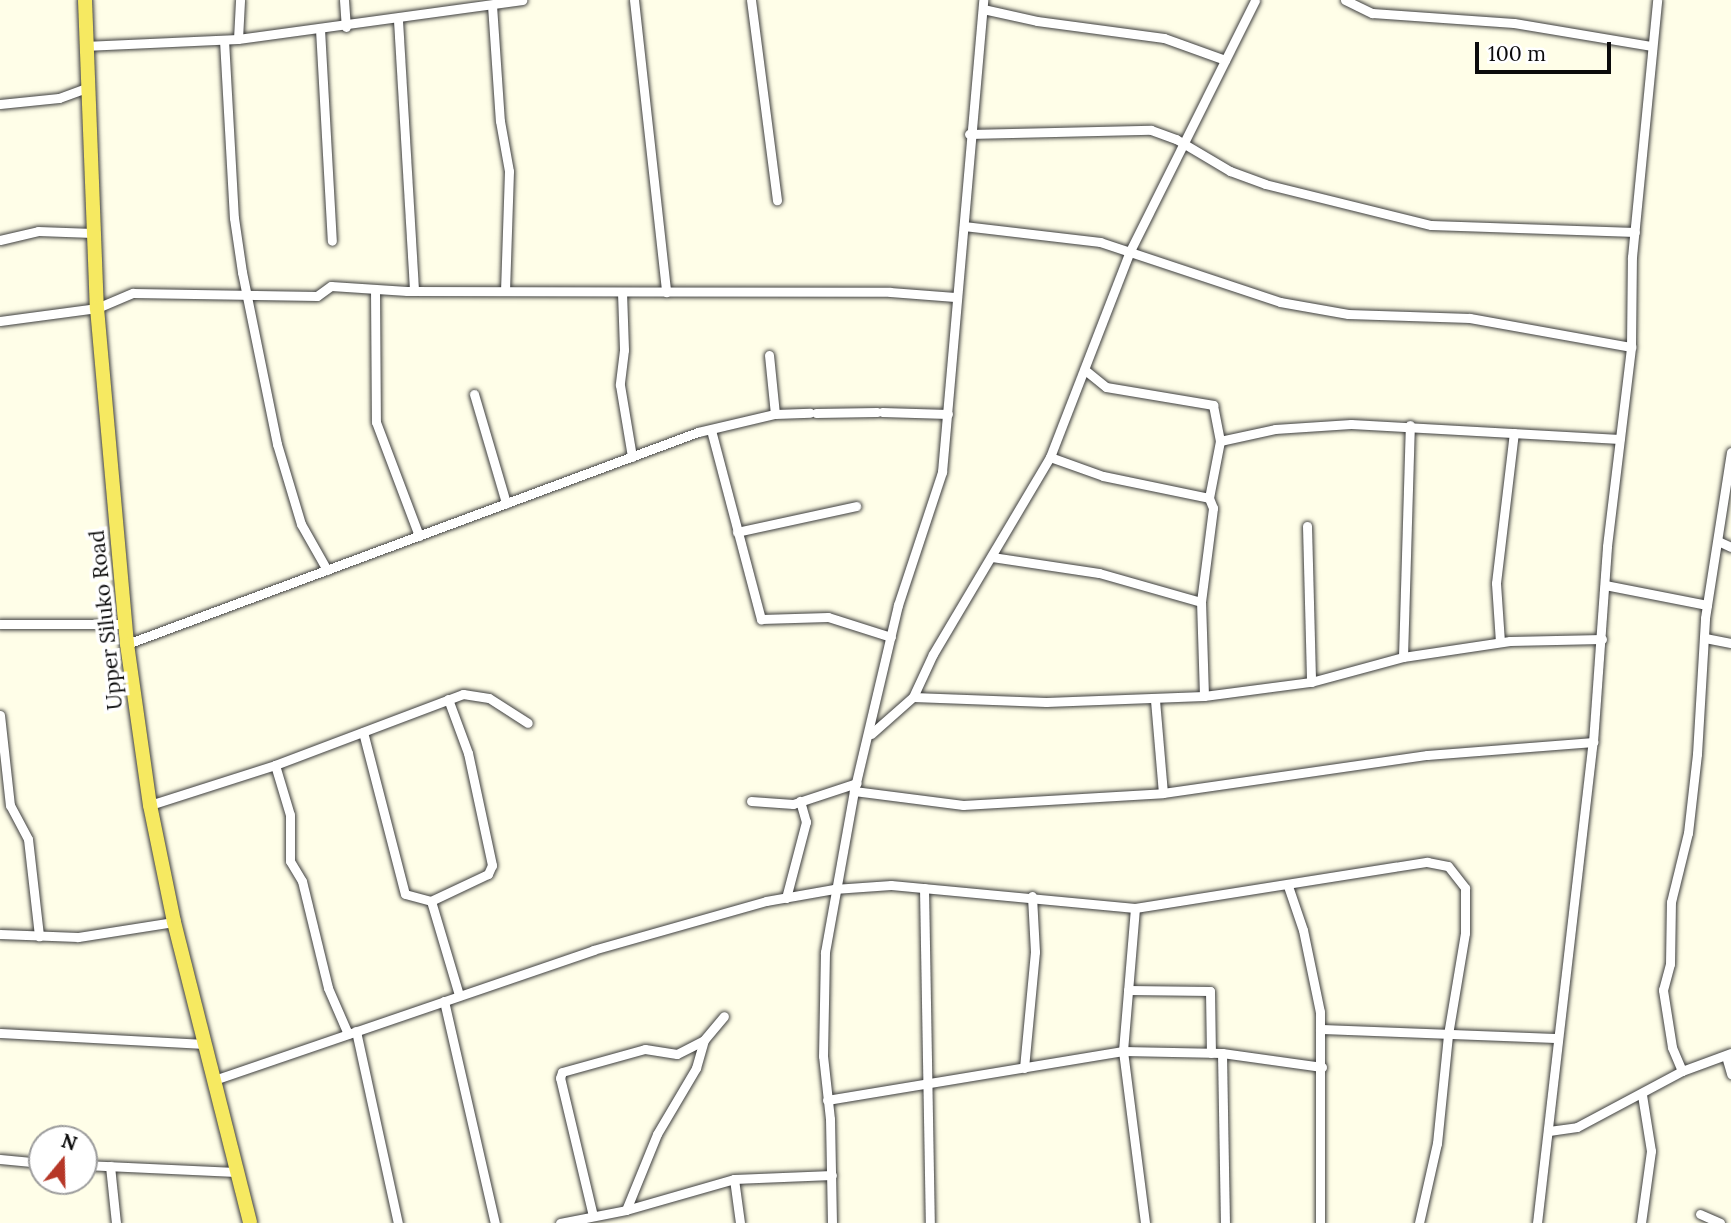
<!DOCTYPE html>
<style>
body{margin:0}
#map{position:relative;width:1731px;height:1223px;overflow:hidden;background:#fffee8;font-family:Lora,serif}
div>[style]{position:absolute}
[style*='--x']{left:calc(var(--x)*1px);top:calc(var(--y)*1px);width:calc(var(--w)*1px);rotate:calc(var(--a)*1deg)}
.roads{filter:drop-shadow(0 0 2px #3e3e3e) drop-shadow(0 0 2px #3e3e3e)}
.minor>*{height:9px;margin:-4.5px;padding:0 4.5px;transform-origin:4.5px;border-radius:4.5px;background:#fff}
.primary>*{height:14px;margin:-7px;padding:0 7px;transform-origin:7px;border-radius:7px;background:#f6e961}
span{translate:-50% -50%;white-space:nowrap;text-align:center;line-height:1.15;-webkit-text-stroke:7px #fff;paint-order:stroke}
.street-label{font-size:21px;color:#0b0b0b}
.north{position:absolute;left:28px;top:1125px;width:70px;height:70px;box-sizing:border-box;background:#fff;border:2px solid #9d9d9d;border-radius:50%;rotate:19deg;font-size:19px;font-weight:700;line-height:28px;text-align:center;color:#0b0b0b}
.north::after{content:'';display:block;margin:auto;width:24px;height:32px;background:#b63727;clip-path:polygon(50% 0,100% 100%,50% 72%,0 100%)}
.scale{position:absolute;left:1475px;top:42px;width:136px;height:32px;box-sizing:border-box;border:4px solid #0b0b0b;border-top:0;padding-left:9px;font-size:21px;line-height:24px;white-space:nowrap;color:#0b0b0b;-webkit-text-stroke:5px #fff;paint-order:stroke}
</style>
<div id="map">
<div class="roads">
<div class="minor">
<div style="--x:344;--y:0;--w:27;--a:86"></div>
<div style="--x:634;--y:0;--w:294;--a:83.7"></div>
<div style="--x:751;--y:0;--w:202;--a:82.6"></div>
<div style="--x:1345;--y:0;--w:30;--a:26"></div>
<div style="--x:1372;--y:13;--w:142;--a:4"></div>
<div style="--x:1514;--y:23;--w:140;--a:9.5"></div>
<div style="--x:492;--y:5;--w:116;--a:86.1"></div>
<div style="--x:500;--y:121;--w:51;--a:79.8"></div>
<div style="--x:509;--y:171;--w:118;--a:91.9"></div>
<div style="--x:983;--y:9;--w:55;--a:12.5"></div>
<div style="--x:1037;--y:21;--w:128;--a:7.6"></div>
<div style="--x:1164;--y:38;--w:65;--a:19.8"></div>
<div style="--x:398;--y:20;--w:271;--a:86.6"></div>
<div style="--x:320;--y:29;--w:212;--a:86.8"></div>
<div style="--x:238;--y:39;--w:39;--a:-87"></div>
<div style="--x:224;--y:40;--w:178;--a:86.8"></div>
<div style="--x:234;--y:218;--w:55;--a:81.6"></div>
<div style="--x:242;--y:272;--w:176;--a:78.5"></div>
<div style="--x:277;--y:444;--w:84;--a:73.3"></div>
<div style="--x:301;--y:524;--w:53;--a:60.5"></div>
<div style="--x:84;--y:46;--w:154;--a:-2.6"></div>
<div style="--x:238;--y:39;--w:287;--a:-7.8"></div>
<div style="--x:0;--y:104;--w:59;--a:-5.8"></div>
<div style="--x:59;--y:98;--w:29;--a:-20"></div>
<div style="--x:969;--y:134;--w:182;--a:-1.3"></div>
<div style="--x:1151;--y:130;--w:27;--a:20"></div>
<div style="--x:1176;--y:139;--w:63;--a:30.7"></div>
<div style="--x:1230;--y:171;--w:37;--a:20"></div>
<div style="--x:1265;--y:184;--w:171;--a:13.9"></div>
<div style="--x:1431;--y:225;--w:204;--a:2"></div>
<div style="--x:964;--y:226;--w:137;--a:6.7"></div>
<div style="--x:1100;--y:242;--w:190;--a:18.4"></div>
<div style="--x:1280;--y:302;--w:69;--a:10"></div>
<div style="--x:1348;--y:314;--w:122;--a:1.9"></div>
<div style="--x:1470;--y:318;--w:164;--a:10.2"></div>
<div style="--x:0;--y:240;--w:39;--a:-13"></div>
<div style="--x:38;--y:231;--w:55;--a:2.1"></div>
<div style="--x:375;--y:289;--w:133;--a:89.6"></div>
<div style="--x:376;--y:422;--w:122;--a:69.3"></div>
<div style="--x:622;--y:292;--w:58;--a:88"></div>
<div style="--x:624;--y:350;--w:35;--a:97"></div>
<div style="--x:620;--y:385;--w:73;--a:80.5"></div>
<div style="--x:0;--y:321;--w:98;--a:-7.6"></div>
<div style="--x:97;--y:308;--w:39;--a:-23"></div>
<div style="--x:133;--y:293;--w:184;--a:0.9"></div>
<div style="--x:317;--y:296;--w:17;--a:-36"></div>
<div style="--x:331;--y:286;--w:76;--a:3.8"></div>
<div style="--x:407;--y:291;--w:483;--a:0.1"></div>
<div style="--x:890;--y:292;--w:65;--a:4.4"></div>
<div style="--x:769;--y:355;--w:59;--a:84.2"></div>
<div style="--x:1085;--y:370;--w:27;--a:39"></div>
<div style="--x:1106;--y:387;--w:109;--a:9.5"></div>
<div style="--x:1213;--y:405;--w:37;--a:79"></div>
<div style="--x:474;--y:394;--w:114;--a:73.6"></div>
<div style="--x:882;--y:412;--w:66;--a:1.7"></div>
<div style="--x:816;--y:413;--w:61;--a:-0.9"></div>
<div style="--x:711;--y:430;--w:196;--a:75.2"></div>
<div style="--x:761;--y:619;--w:67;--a:-1.7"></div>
<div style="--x:828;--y:617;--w:66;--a:17.6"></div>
<div style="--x:1050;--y:457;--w:56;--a:19.7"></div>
<div style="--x:1103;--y:476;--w:108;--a:11.7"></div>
<div style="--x:1307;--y:526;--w:156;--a:88.5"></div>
<div style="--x:737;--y:532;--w:122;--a:-12.3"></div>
<div style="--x:1718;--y:541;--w:14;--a:25"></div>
<div style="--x:992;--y:557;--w:108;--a:8.5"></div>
<div style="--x:1099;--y:573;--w:106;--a:15.9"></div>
<div style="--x:1605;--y:585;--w:104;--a:11.1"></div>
<div style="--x:0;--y:624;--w:125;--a:0"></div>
<div style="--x:1705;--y:638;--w:26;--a:11"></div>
<div style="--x:1500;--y:642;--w:59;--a:-93.9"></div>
<div style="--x:1496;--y:583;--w:151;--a:-83.2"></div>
<div style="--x:127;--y:644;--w:609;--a:-20.37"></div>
<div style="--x:698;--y:432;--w:79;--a:-13.2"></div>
<div style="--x:775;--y:414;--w:35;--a:-2"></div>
<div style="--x:1403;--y:657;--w:232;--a:-88.3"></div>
<div style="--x:1204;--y:696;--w:94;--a:-91.8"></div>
<div style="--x:1201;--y:602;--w:95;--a:-82.7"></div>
<div style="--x:1213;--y:508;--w:11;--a:-112"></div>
<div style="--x:1209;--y:498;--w:58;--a:-79.1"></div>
<div style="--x:1220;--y:441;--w:56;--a:-12.3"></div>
<div style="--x:1275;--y:429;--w:76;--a:-3.8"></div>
<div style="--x:1351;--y:424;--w:269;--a:3.2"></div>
<div style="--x:913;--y:697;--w:133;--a:2.2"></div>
<div style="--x:1046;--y:702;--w:158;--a:-2.2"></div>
<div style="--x:1204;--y:696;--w:108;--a:-7.5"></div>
<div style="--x:1311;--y:682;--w:95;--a:-15.2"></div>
<div style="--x:1403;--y:657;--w:108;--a:-8.5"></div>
<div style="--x:1510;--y:641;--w:92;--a:-1.2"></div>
<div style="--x:448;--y:699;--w:58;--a:69.7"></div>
<div style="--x:468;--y:753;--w:115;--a:77.9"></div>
<div style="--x:492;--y:865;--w:10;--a:114"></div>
<div style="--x:488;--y:874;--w:63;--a:154.7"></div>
<div style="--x:431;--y:901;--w:98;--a:73.4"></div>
<div style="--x:1155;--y:700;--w:93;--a:85.1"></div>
<div style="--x:0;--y:715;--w:91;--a:83.7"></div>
<div style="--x:10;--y:805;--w:38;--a:62"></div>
<div style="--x:28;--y:839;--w:98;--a:83.5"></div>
<div style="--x:363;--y:732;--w:167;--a:75.5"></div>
<div style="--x:405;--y:894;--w:27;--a:15"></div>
<div style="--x:871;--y:734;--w:56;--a:-41.4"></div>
<div style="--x:913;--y:697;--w:47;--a:-65.1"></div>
<div style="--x:933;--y:654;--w:229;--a:-59.3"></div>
<div style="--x:1050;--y:457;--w:221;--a:-68.8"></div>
<div style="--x:1130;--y:251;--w:280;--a:-63.5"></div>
<div style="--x:275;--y:765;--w:52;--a:73.3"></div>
<div style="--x:290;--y:815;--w:46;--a:90"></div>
<div style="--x:290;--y:861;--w:23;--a:59"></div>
<div style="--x:302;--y:881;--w:110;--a:76.3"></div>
<div style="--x:328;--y:988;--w:50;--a:66.5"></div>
<div style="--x:854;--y:791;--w:110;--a:7.3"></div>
<div style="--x:963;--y:805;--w:200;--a:-3.4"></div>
<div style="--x:1163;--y:793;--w:267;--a:-8.2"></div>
<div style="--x:1427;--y:755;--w:167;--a:-4.5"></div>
<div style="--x:751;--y:801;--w:42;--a:4.1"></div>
<div style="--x:793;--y:804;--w:67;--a:-18.2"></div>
<div style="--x:150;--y:805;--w:131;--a:-17.7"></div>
<div style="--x:275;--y:765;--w:201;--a:-20.7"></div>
<div style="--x:463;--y:694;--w:26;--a:9"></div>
<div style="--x:489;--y:698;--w:46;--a:32.7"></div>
<div style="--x:1288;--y:886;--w:46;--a:71.2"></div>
<div style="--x:1303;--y:930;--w:84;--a:78.3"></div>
<div style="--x:1320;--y:1012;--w:211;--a:90"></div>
<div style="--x:924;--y:888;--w:335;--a:89"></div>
<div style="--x:786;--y:898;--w:79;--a:-75.3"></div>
<div style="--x:806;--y:822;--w:22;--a:-106"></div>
<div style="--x:1135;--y:908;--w:144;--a:94.8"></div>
<div style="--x:1123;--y:1051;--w:173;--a:82.7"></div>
<div style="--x:0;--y:934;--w:78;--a:2.2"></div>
<div style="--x:78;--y:937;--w:97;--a:-8.9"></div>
<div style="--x:1128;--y:990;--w:82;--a:0.7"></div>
<div style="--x:1210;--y:991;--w:62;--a:89.1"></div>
<div style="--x:444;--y:1001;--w:228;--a:77.1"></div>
<div style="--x:1320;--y:1029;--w:237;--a:2.2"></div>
<div style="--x:356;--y:1031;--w:197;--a:77.7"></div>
<div style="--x:0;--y:1033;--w:205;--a:3.1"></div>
<div style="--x:1222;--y:1053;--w:170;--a:89"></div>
<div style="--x:1726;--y:1056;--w:19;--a:74"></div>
<div style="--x:1024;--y:1068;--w:117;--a:-84.6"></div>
<div style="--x:1035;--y:952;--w:56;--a:-93.1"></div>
<div style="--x:1682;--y:1071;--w:26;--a:-113"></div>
<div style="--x:1672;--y:1047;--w:58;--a:-99"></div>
<div style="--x:1663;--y:990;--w:27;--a:-75"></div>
<div style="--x:1670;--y:964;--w:62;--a:-89.1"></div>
<div style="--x:1671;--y:902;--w:71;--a:-76.2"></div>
<div style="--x:1688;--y:833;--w:80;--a:-83.5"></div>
<div style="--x:1697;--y:754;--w:136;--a:-86.6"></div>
<div style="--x:1705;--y:618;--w:168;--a:-81.1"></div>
<div style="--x:214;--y:1080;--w:401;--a:-18.9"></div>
<div style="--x:593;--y:950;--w:180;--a:-15.8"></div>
<div style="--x:766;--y:901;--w:69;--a:-10"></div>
<div style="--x:834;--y:889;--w:57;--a:-4"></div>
<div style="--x:891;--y:885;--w:245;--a:5.4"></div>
<div style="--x:1135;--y:908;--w:296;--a:-9"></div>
<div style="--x:1427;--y:862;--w:21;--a:11"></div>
<div style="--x:1448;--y:866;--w:28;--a:52"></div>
<div style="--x:1465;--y:888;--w:45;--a:90"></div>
<div style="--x:1465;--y:933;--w:103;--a:99.5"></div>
<div style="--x:1448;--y:1035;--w:109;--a:95.8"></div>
<div style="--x:1437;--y:1143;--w:82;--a:102.7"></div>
<div style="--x:827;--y:1100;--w:300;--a:-9.4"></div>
<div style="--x:1123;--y:1051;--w:99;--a:1.2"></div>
<div style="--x:1222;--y:1053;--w:101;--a:8"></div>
<div style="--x:1549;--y:1131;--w:28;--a:-8"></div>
<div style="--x:1577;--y:1127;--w:119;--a:-28.1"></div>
<div style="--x:1682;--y:1071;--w:52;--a:-20.2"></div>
<div style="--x:0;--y:1159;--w:42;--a:5.4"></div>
<div style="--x:84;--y:1165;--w:152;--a:2.6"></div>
<div style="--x:110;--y:1166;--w:57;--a:84"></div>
<div style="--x:734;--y:1179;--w:44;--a:82.2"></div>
<div style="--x:626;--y:1210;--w:82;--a:-67.8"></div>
<div style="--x:657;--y:1134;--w:77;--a:-59.4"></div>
<div style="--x:696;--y:1068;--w:29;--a:-74"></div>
<div style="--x:704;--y:1040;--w:31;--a:-50"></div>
<div style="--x:1700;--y:1214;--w:22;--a:24"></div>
<div style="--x:593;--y:1216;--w:142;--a:-103.4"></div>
<div style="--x:560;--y:1078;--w:6;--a:-72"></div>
<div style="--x:562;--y:1072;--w:86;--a:-15.5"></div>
<div style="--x:645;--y:1049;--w:32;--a:9"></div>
<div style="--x:677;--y:1054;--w:30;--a:-27"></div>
<div style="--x:560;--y:1223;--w:67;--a:-11.1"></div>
<div style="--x:626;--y:1210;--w:112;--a:-16"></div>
<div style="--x:734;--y:1179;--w:98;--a:-2.3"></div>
<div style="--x:832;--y:1223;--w:104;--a:-91.1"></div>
<div style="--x:830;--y:1119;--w:63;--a:-96.3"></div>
<div style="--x:823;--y:1056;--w:104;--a:-88.9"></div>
<div style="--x:825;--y:952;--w:164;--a:-79.8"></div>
<div style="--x:854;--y:791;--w:191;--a:-76.7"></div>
<div style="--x:898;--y:605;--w:140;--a:-71.7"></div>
<div style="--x:942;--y:472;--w:474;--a:-85"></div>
<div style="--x:1537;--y:1223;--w:484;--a:-83.4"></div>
<div style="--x:1593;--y:742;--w:196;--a:-85.9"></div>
<div style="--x:1607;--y:546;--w:200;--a:-83.1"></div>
<div style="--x:1631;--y:347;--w:90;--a:-89.4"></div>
<div style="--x:1632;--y:257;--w:258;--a:-84.4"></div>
<div style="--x:1641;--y:1223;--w:73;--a:-82.1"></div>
<div style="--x:1651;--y:1151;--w:57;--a:-99.1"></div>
</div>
<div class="primary">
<div style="--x:85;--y:0;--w:308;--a:87.8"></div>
<div style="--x:97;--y:308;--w:337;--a:84.9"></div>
<div style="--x:127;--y:644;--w:163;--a:81.9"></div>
<div style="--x:150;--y:805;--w:119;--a:78.4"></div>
<div style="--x:174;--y:922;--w:310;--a:75.8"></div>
</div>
</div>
<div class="street-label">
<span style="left:106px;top:620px;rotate:-96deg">Upper Siluko Road</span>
</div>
<div class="north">N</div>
<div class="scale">100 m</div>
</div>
